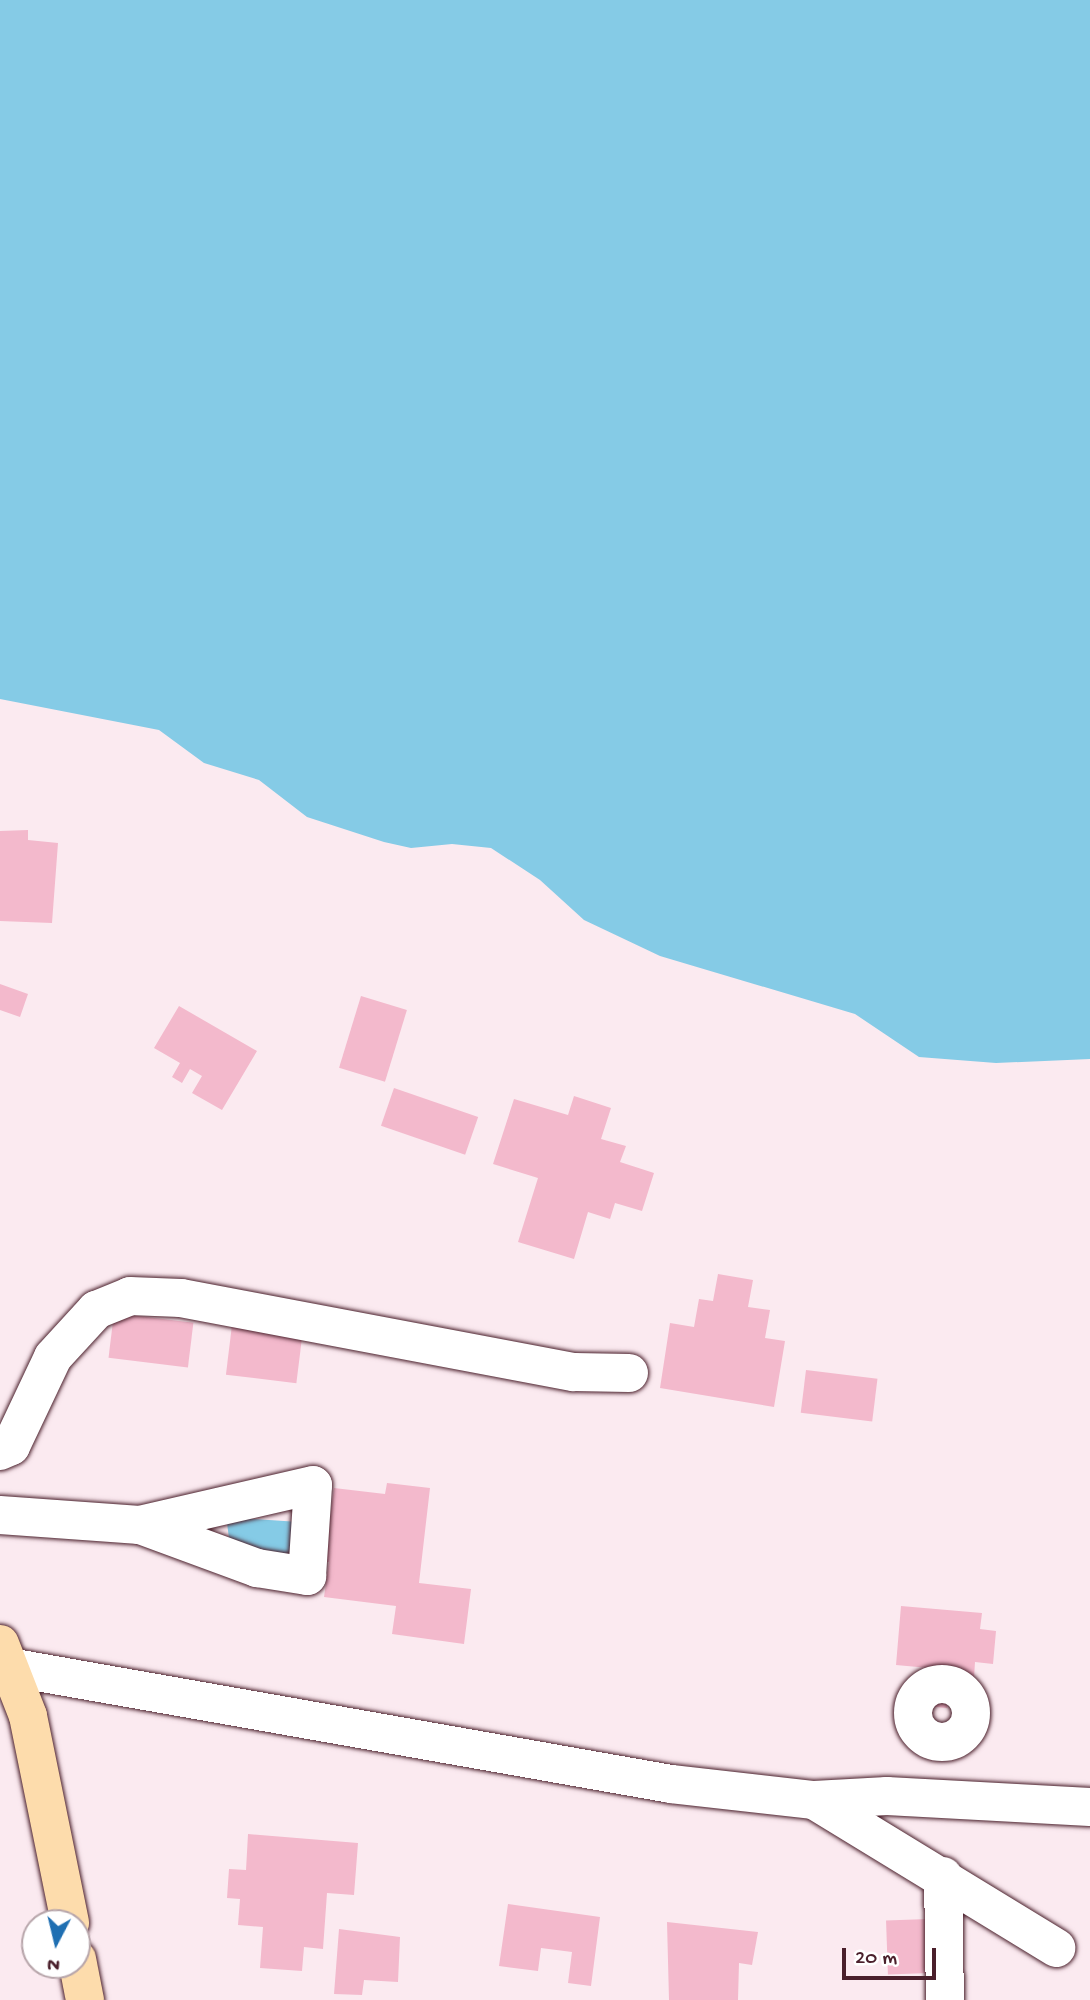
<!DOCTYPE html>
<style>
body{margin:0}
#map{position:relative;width:1090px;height:2000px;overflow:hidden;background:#fbeaf0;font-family:"Gochi Hand",sans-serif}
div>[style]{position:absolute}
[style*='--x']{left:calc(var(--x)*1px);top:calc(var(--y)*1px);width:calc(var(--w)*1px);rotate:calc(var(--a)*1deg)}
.water>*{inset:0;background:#85cbe6}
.building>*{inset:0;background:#f3b9cc;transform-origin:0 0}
.roads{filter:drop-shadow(0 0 2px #4a1f2b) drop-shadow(0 0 2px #4a1f2b)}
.minor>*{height:38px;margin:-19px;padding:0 19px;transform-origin:19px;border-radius:19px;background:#fff}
.minor>.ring{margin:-19px;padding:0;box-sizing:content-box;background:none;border:38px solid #fff;border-radius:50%}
.major>*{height:38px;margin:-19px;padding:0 19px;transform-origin:19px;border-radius:19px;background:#fddcac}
span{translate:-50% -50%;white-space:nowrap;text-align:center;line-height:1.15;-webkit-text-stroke:5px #fff;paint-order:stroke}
.north{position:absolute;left:21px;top:1909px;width:70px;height:70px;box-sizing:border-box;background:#fff;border:2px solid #b7a5aa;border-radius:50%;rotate:187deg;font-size:19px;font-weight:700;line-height:28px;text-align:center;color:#4a1f2b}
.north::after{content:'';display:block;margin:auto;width:24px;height:32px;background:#1f6fb2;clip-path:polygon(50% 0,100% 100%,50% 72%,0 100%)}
.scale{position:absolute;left:842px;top:1948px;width:94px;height:32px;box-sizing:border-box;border:4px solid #4a1f2b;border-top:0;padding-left:9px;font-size:21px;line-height:24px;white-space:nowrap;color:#4a1f2b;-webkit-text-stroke:5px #fff;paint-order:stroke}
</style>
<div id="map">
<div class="water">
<div style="clip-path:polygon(0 0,1090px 0,1090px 1059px,996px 1063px,919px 1057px,855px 1014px,660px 956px,584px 920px,540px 880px,491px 848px,452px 844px,411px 848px,384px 842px,307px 817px,259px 780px,204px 763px,159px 730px,0 699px)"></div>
<div style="clip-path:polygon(237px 1518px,314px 1523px,310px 1559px,230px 1546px,227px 1523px)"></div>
</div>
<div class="building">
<div style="clip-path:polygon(28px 830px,28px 840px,58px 843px,52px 923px,0 921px,0 831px)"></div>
<div style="clip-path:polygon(0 984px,28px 994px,20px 1017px,0 1010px)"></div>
<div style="left:361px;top:996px;width:48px;height:75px;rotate:17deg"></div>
<div style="clip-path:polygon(179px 1006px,257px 1051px,222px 1110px,192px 1093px,202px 1076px,190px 1069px,182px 1083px,172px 1077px,180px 1063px,154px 1048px)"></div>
<div style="left:394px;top:1088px;width:89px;height:40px;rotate:19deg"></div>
<div style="clip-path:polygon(574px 1096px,611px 1108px,601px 1139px,626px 1146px,620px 1162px,654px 1173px,642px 1211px,615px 1203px,610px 1219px,588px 1212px,574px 1259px,518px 1242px,538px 1178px,493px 1164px,514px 1099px,568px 1115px)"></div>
<div style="clip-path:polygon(718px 1274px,753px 1280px,748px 1307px,770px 1310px,765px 1338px,785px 1341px,774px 1407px,660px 1388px,670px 1323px,694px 1327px,699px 1299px,713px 1301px)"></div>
<div style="left:114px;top:1313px;width:80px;height:45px;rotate:7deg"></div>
<div style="left:232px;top:1325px;width:71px;height:50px;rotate:7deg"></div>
<div style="left:806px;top:1370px;width:72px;height:43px;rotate:7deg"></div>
<div style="clip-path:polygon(387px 1483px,430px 1488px,419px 1583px,471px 1589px,464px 1644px,392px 1634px,396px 1606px,324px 1597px,329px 1562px,310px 1559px,329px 1524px,334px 1488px,385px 1494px)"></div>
<div style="clip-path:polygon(901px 1606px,982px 1613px,980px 1629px,996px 1631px,993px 1664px,975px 1662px,974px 1678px,950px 1677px,947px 1708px,926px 1706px,929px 1668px,896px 1665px)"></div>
<div style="clip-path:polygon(248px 1834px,358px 1843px,354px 1895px,327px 1893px,323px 1949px,304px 1947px,302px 1971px,260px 1968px,263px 1927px,238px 1925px,240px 1899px,227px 1898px,229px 1869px,246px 1870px)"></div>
<div style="clip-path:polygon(508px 1904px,600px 1917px,591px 1986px,568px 1983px,572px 1952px,541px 1948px,538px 1971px,499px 1966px)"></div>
<div style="left:956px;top:1918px;width:54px;height:70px;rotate:88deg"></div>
<div style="clip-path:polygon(667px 1922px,758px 1932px,752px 1965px,739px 1963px,738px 2000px,669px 2000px)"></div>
<div style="clip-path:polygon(339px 1929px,400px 1937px,398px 1982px,364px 1980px,362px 1995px,334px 1994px)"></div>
</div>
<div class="roads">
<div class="minor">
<div style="--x:0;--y:1451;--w:12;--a:-24"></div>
<div style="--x:11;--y:1446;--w:98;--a:-64.7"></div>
<div style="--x:53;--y:1357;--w:64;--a:-47.5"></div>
<div style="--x:96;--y:1310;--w:37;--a:-22"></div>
<div style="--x:130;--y:1296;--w:51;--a:2.2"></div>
<div style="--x:181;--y:1298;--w:400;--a:10.7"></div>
<div style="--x:574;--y:1372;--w:55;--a:1"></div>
<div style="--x:0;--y:1515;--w:140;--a:4.1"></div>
<div style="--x:140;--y:1525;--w:125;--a:20.2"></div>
<div style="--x:257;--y:1568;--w:51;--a:9.1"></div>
<div style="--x:307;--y:1576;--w:91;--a:-86.2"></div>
<div style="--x:313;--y:1485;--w:178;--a:167"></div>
<div style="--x:9;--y:1667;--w:672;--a:10.02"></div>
<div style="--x:671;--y:1784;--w:144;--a:6.4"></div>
<div style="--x:814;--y:1800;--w:73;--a:-3.1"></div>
<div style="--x:887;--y:1796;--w:203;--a:3.1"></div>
<div class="ring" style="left:913px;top:1684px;width:20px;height:20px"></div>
<div style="--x:814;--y:1800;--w:284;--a:31.4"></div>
<div style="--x:943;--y:1876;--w:124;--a:89.1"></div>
</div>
<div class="major">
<div style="--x:0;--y:1644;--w:77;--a:68.7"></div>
<div style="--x:28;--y:1716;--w:211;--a:78.5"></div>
<div style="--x:77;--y:1959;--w:42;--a:79"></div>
</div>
</div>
<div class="north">N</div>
<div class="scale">20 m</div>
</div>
